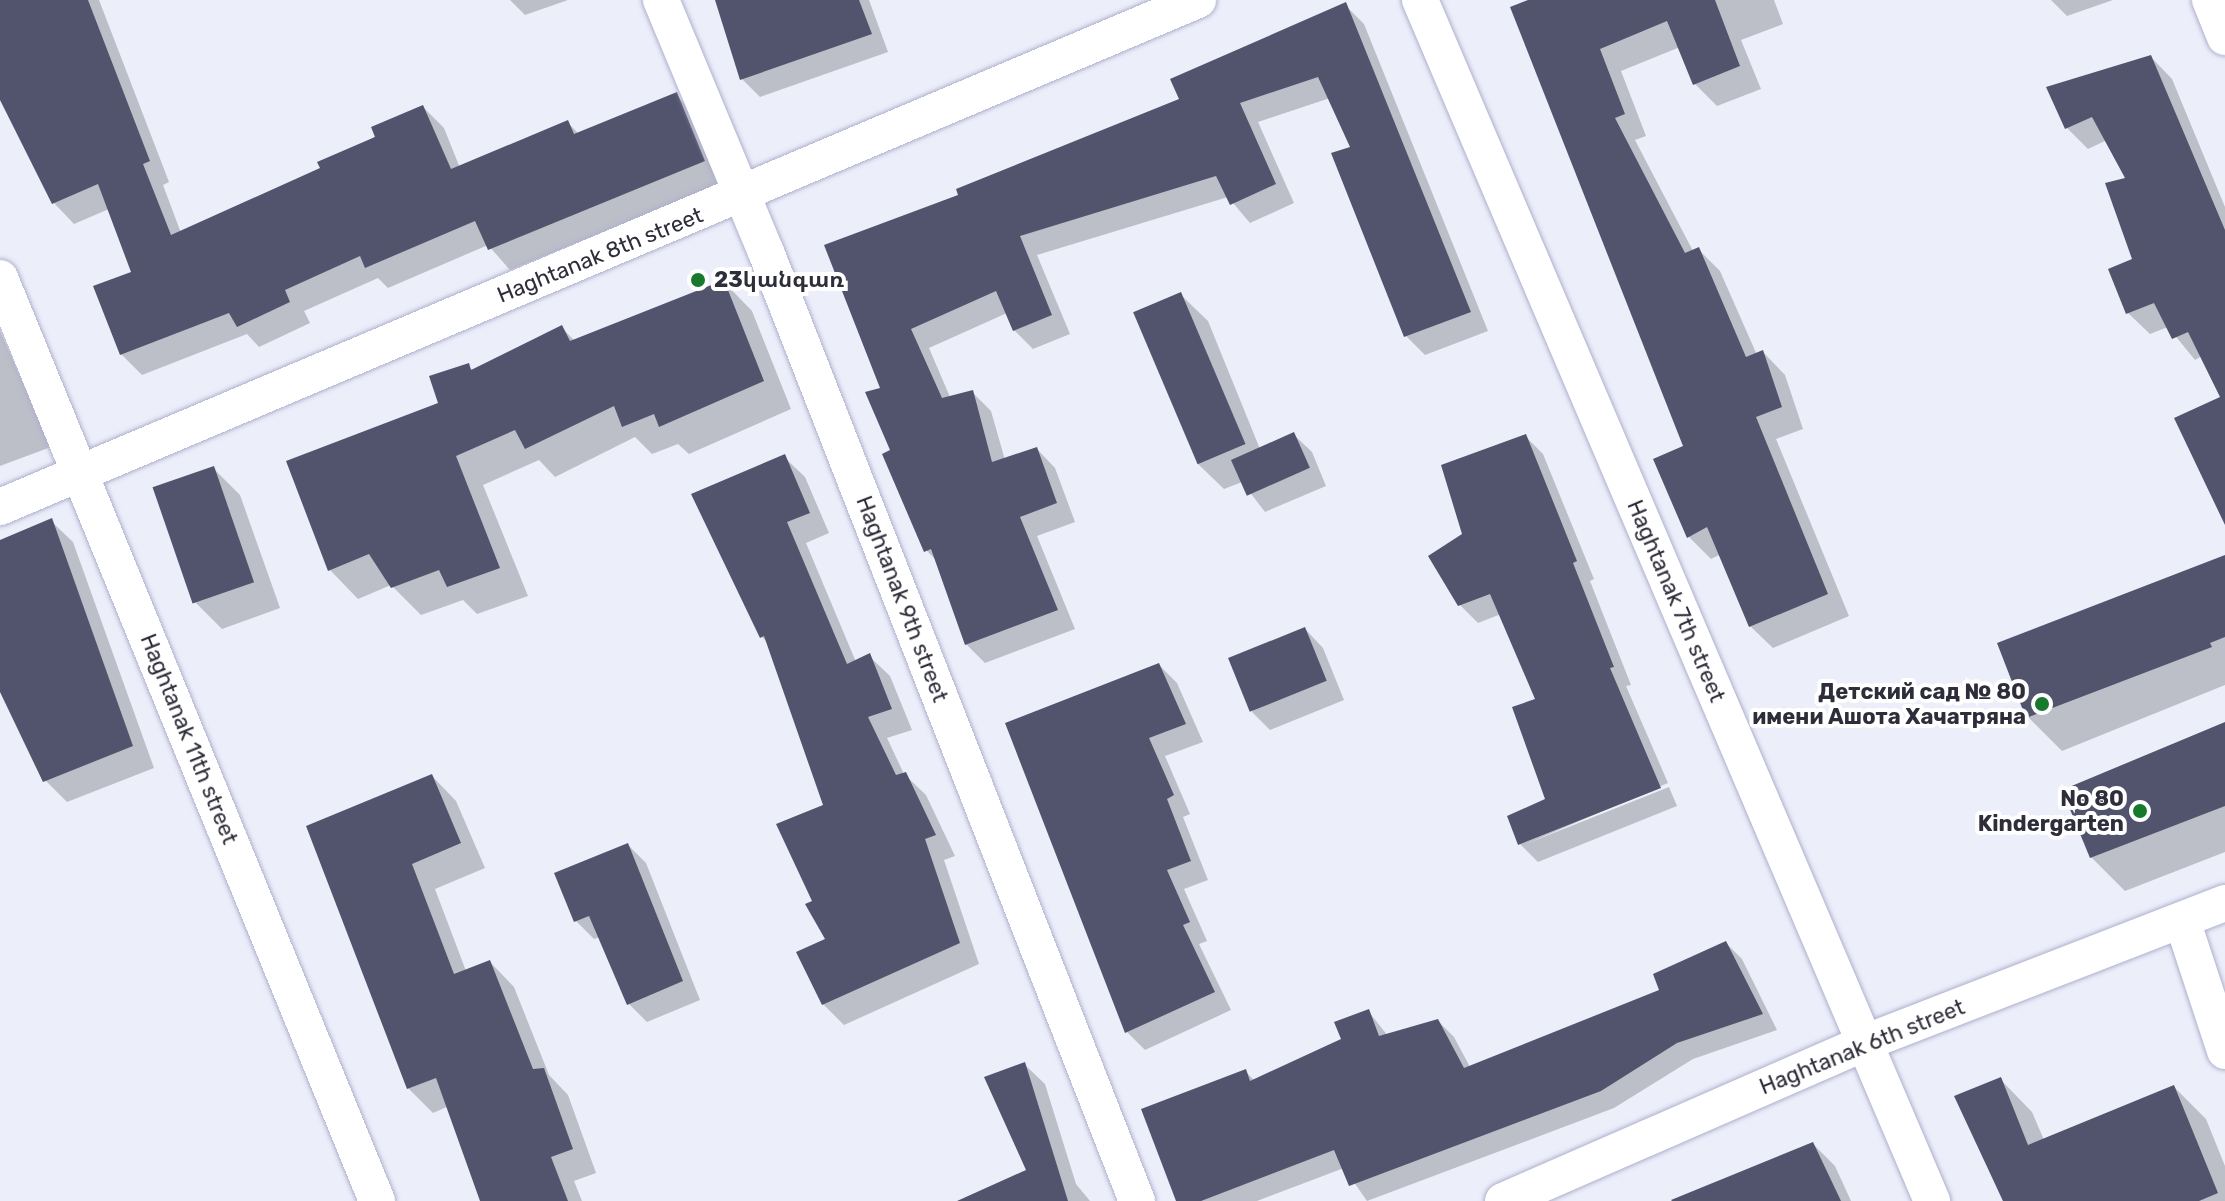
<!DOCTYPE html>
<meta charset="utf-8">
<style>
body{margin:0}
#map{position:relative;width:2225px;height:1201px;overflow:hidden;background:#eceefa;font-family:Rubik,"Noto Sans Armenian",sans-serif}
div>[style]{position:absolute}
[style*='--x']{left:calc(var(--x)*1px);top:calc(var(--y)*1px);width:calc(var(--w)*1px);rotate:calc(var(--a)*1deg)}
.shadow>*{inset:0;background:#0003}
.building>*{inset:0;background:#52546d;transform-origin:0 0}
.roads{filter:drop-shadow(0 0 2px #adb0cd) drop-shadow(0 0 2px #adb0cd)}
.street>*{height:36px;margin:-18px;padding:0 18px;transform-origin:18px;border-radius:18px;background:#fff}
.dots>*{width:22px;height:22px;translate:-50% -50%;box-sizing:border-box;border:4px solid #fff;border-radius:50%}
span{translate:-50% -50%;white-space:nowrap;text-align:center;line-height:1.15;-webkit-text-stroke:8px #fff;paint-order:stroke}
.street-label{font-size:22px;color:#2d2e39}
.poi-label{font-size:22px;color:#2d2e39;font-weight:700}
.left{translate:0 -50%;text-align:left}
.right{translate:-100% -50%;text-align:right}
</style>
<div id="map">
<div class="shadow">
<div style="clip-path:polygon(0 0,99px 0,169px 182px,163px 185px,181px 233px,322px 169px,423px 107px,444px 128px,460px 168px,567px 122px,579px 134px,676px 95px,697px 116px,725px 182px,510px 270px,488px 245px,388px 288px,378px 278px,304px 311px,310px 323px,259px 347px,247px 334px,142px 375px,121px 354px,133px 273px,109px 209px,74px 224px,54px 203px,0 95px)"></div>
<div style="clip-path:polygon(510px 0,568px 0,525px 15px)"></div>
<div style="clip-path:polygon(718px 0,869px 0,888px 52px,760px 97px,742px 79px)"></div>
<div style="clip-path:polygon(1534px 0,1774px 0,1783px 24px,1741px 40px,1761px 89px,1717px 106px,1695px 84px,1680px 47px,1621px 71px,1646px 136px,1635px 140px,1693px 251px,1698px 249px,1720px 271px,1757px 355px,1763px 352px,1785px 375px,1803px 429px,1776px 439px,1849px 616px,1773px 648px,1750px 626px,1721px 554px,1711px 559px,1688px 536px,1685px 448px)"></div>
<div style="clip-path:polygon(2051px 0,2113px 0,2067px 16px)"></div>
<div style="clip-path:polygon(1345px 5px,1364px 24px,1488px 331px,1425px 355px,1406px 336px,1353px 148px,1330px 98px,1258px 122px,1294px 203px,1250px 223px,1228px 197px,1037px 255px,1070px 334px,1033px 349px,1014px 330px,1007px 313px,929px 348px,950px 397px,972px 392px,991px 411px,1005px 460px,1037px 449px,1055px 468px,1075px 522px,1037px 536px,1075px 629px,985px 663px,966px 644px,939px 563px,926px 550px,893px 451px,883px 389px,961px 196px,1182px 100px)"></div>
<div style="clip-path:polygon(2151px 57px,2172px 79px,2225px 207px,2225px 507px,2222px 397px,2202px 356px,2195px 360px,2168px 327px,2150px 334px,2128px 313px,2135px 261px,2128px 179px,2107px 140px,2088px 149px,2067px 128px)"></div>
<div style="clip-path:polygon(724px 282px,752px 311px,791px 409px,689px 454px,678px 444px,652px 454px,635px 437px,555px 477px,539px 460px,483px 485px,528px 596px,477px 614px,463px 600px,421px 615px,391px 585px,358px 599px,330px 570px,468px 366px,474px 371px,562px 328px,575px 341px)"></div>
<div style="clip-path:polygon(1181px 295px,1208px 321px,1260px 449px,1293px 434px,1312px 452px,1326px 486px,1265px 512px,1242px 482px,1224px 489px,1197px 463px)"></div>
<div style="clip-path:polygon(0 331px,51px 447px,0 466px)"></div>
<div style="clip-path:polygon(1525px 436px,1543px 454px,1594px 579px,1590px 581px,1631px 685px,1626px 686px,1668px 783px,1526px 844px,1669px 787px,1677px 806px,1538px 862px,1520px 844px,1547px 800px,1538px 700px,1501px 614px,1478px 623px,1460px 605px,1464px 535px)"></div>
<div style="clip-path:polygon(784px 457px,805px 477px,829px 533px,806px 543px,856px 662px,869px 656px,890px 676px,912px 730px,887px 738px,904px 774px,926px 795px,955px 856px,944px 860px,979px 964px,844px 1025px,823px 1004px,828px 939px,815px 902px,826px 806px,769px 644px,761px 636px)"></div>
<div style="clip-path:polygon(214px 469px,240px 495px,280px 608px,222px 629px,195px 602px)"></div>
<div style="clip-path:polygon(51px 521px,73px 542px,154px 768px,67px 802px,45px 780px,0 687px,0 542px)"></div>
<div style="clip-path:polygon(2225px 557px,2225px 685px,2062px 751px,2028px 717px)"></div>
<div style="clip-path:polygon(1305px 629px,1323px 648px,1344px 700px,1270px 730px,1252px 712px)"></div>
<div style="clip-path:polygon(1159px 665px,1177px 683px,1203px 742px,1165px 756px,1190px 814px,1183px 817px,1208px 880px,1184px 889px,1207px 941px,1199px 944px,1231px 1010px,1145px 1050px,1127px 1032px,1008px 724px)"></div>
<div style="clip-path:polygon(2225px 725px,2225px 852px,2125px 891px,2091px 857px)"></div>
<div style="clip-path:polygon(432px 776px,456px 801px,485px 868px,435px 889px,466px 971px,490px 962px,514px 987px,549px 1075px,568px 1095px,596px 1173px,574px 1181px,582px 1201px,483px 1201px,449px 1106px,433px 1113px,408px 1088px,309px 827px)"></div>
<div style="clip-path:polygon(628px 845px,646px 863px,700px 1000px,647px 1022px,629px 1004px,600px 937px,594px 939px,576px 921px)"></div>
<div style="clip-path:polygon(1726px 943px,1742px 959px,1777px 1030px,1693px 1059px,1614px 1108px,1367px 1201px,1344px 1168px,1257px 1201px,1178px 1201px,1245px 1071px,1255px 1081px,1343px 1041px,1369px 1012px,1388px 1036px,1438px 1021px,1454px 1037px,1470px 1067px,1661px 992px)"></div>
<div style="clip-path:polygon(1024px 1064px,1045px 1084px,1076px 1184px,1090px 1201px,962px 1201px,1029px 1171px)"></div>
<div style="clip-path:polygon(2000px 1079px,2032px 1112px,2044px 1140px,2174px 1087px,2206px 1119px,2225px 1166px,2225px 1201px,2003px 1201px,1957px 1097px)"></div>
<div style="clip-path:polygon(1813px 1144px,1835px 1166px,1851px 1201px,1674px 1201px)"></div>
</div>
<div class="building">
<div style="clip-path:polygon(0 0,88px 0,150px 161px,143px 164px,171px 235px,320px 168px,317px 162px,375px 137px,371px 127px,423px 105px,451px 169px,568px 120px,574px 134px,677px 92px,705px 161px,488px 250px,475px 221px,365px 268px,360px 256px,285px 290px,290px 302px,237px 327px,229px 313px,120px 355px,93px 286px,131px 272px,98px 184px,52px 204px,0 100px)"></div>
<div style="clip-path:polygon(715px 0,859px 0,872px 34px,740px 80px)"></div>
<div style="clip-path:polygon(1528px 0,1715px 0,1740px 66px,1693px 85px,1667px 21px,1600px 49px,1625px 114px,1615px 118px,1685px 253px,1699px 247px,1746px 357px,1763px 350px,1782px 407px,1756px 417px,1828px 594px,1749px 627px,1707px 527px,1687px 538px,1653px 459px,1683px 446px,1510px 7px)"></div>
<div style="clip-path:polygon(1346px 2px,1471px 312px,1404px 337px,1331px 153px,1350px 147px,1318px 77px,1240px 103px,1276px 184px,1230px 205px,1216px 176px,1020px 236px,1052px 315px,1013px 331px,996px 291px,911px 329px,942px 398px,973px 390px,992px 462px,1037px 447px,1057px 503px,1020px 517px,1058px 610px,965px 645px,931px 549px,924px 552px,882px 454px,890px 450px,865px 392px,880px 388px,824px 245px,958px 195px,956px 189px,1179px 99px,1170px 79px)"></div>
<div style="clip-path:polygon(2151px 55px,2225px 230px,2225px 525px,2174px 418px,2220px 397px,2188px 332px,2172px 339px,2154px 303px,2126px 314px,2108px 269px,2132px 259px,2105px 183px,2125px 178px,2092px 117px,2065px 129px,2046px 87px)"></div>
<div style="clip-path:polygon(724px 280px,764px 381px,659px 427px,654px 414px,622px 427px,614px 406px,525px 449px,515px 430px,456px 456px,500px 568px,447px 587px,439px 570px,391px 588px,369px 554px,328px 571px,286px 461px,438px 403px,429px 376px,469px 363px,471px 370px,562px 325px,570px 341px)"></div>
<div style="left:1181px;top:292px;width:165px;height:52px;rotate:67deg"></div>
<div style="left:1294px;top:432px;width:39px;height:69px;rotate:66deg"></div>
<div style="clip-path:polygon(1526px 434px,1577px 561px,1573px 563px,1614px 667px,1610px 668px,1661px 788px,1518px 845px,1507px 816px,1545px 799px,1512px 707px,1535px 699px,1490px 594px,1458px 606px,1428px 556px,1462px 534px,1441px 465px)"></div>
<div style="clip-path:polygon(785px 454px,810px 513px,787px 522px,847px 664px,870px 653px,892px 709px,868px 717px,896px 775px,906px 772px,936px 835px,925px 839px,960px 943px,822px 1005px,796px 952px,825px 939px,805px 904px,812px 901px,776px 824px,823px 805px,764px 636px,760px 638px,691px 494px)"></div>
<div style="left:214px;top:466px;width:123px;height:65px;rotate:71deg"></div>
<div style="clip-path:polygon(52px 518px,133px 746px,43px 782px,0 692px,0 540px)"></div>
<div style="clip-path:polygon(2225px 555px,2225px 637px,2210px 643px,2212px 647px,2026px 718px,1997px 643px)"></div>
<div style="left:1305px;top:627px;width:58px;height:83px;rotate:68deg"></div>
<div style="clip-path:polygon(1159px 663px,1186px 724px,1149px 738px,1174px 795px,1167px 799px,1191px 861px,1167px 870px,1190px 922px,1183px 925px,1215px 992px,1125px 1033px,1005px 723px)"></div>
<div style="clip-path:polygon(2225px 722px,2225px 806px,2090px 858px,2062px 790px)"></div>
<div style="clip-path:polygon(432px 774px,461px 843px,412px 864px,454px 974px,490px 960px,533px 1069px,544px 1068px,573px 1149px,551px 1157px,568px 1201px,480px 1201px,436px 1078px,407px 1089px,306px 826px)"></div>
<div style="clip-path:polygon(628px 843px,683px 981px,627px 1005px,589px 916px,574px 922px,554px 873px)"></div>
<div style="clip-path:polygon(1726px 941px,1763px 1014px,1677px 1043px,1601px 1091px,1349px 1186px,1334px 1150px,1201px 1201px,1176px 1201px,1141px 1109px,1246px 1069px,1250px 1081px,1341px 1039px,1334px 1022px,1369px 1009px,1379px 1036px,1438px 1019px,1464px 1068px,1659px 990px,1653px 974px)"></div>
<div style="clip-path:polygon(1025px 1062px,1068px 1201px,957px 1201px,1026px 1170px,984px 1077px)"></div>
<div style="clip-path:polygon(2001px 1077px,2028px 1145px,2174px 1085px,2218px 1193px,2199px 1201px,2003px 1201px,1954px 1096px)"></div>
<div style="clip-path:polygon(1813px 1142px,1841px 1201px,1672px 1201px,1671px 1200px)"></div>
</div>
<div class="roads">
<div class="street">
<div style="--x:661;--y:0;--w:273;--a:67.4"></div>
<div style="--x:766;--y:252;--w:1019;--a:68.65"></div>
<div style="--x:1420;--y:0;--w:1306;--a:66.91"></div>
<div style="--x:2210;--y:0;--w:40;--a:68"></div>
<div style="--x:0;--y:278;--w:997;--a:67.78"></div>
<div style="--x:0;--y:507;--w:1301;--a:-22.94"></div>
<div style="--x:2182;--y:920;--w:138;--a:71.8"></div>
<div style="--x:1503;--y:1201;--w:394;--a:-23.6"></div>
<div style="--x:1864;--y:1043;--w:387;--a:-21.2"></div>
</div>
</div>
<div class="dots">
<div style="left:698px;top:280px;background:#16792b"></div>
<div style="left:2042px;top:704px;background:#16792b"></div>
<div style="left:2140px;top:811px;background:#16792b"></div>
</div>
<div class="street-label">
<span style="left:600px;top:255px;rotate:-22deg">Haghtanak 8th street</span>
<span style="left:902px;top:599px;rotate:69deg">Haghtanak 9th street</span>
<span style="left:1676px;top:601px;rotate:67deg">Haghtanak 7th street</span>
<span style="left:189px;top:739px;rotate:68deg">Haghtanak 11th street</span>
<span style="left:1862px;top:1047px;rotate:-22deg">Haghtanak 6th street</span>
</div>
<div class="poi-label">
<span class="left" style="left:714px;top:280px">23կանգառ</span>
<span class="right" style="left:2026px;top:704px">Детский сад № 80<br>имени Ашота Хачатряна</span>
<span class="right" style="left:2124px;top:811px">No 80<br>Kindergarten</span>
</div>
</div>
